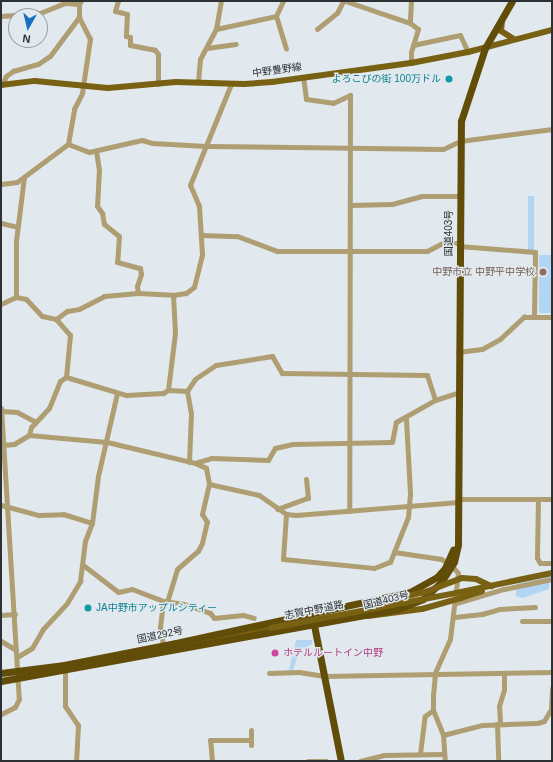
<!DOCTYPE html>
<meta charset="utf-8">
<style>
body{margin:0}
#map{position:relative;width:553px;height:762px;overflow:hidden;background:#e1e8ee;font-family:Helvetica,"Noto Sans JP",sans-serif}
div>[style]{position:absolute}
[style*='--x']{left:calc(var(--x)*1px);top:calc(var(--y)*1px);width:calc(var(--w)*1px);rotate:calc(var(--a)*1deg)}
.green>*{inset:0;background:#b1d5f3;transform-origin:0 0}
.minor>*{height:5px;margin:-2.5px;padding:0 2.5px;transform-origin:2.5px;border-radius:2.5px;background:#ae9e72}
.major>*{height:6px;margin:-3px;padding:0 3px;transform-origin:3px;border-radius:3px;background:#796114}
.highway>*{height:7px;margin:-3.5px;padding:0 3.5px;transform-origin:3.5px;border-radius:3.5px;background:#614c08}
.major-bridge>*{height:6px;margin:-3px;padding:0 3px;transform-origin:3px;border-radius:3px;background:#796114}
.dots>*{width:11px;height:11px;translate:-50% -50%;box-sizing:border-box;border:2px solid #e1e8ee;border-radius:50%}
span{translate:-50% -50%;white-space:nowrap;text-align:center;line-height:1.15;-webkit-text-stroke:3px #e1e8ee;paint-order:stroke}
.street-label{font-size:10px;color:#2e3133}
.culture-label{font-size:10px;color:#0d838f}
.right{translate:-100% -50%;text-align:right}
.left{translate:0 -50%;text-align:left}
.education-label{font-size:10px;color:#785e54}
.hotel-label{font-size:10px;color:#b23c85}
.frame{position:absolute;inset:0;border:2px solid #2e3133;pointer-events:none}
.north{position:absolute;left:8px;top:8px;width:40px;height:40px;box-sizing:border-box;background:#e1e8ee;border:1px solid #999fa3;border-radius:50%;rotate:188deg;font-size:11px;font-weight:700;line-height:16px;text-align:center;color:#2e3133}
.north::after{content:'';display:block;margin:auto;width:14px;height:18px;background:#1570bd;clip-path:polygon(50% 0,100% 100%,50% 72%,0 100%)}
</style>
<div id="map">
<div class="green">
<div style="left:528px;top:196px;width:6px;height:55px"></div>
<div style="left:539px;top:255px;width:13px;height:58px"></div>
<div style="clip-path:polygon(550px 576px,549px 589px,523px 598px,516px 596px,516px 584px)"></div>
<div style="clip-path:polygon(296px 640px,312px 640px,312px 644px,300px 650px,293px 670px,289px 670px)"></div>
</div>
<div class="minor">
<div style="--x:118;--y:1;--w:10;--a:107"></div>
<div style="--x:115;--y:11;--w:12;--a:14"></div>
<div style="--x:127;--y:14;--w:22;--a:93"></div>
<div style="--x:126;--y:36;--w:4;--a:14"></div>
<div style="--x:130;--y:37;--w:8;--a:90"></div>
<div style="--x:130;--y:45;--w:25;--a:11"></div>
<div style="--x:155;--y:50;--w:5;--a:53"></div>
<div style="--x:158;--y:54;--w:30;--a:90"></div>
<div style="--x:345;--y:1;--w:69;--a:18.7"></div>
<div style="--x:411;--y:1;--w:22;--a:93"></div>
<div style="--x:410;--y:23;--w:10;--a:37"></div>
<div style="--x:418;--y:29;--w:24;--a:107"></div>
<div style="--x:411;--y:52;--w:11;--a:90"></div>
<div style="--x:1;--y:16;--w:39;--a:-4"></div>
<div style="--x:40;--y:13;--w:27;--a:-22"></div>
<div style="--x:65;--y:3;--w:14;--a:4"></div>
<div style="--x:276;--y:16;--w:34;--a:73"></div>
<div style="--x:216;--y:29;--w:61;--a:-12.2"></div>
<div style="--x:276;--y:16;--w:17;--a:-65"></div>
<div style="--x:317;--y:29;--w:26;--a:-39"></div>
<div style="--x:337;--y:13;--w:13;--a:-63"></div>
<div style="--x:413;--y:45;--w:48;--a:-12"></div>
<div style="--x:460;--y:35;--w:19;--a:65"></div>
<div style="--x:207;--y:48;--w:29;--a:-8"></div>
<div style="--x:303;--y:77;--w:22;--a:82"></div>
<div style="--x:306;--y:99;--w:27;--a:8"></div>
<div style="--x:333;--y:103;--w:19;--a:-25"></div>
<div style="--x:350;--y:95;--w:416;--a:90.1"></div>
<div style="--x:198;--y:82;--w:23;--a:-85"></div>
<div style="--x:200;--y:59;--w:34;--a:-62"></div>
<div style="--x:216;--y:29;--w:28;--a:-80"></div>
<div style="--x:2;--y:85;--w:10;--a:-66"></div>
<div style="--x:6;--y:76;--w:9;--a:-36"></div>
<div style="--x:13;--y:71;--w:26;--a:-16"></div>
<div style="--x:38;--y:64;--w:14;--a:-34"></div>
<div style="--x:50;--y:56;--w:49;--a:-53.4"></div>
<div style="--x:68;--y:144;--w:22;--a:21"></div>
<div style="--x:89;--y:152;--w:54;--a:-12.8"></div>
<div style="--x:142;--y:140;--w:10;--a:17"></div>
<div style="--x:152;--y:143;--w:54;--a:3.2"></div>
<div style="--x:206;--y:146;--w:237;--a:0.7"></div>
<div style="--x:443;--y:149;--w:19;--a:-25"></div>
<div style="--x:460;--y:141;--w:93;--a:-7.4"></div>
<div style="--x:96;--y:151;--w:18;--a:81"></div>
<div style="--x:99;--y:169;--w:37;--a:93"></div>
<div style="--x:97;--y:206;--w:9;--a:54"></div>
<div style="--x:102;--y:213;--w:11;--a:80"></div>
<div style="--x:104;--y:224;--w:19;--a:39"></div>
<div style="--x:119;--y:236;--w:26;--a:94"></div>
<div style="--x:117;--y:262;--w:24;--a:15"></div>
<div style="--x:140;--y:268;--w:6;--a:81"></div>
<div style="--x:141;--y:274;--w:13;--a:108"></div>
<div style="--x:137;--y:286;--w:7;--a:82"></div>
<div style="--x:1;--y:184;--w:16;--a:-7"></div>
<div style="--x:17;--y:182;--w:64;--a:-36.7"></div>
<div style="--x:68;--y:144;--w:36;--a:-80"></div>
<div style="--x:74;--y:109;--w:18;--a:-63"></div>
<div style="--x:82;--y:93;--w:55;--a:-81.6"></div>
<div style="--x:90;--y:39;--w:25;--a:-117"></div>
<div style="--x:79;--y:17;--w:13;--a:-90"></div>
<div style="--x:79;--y:4;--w:4;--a:-56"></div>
<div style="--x:350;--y:205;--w:42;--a:-1.4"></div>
<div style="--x:392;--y:204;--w:30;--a:-15"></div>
<div style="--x:421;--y:196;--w:38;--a:0"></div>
<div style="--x:1;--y:223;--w:17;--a:13"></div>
<div style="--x:201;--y:235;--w:36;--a:2"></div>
<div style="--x:237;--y:236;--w:43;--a:20.6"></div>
<div style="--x:277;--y:251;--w:150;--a:0"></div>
<div style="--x:427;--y:251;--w:18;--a:-27"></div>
<div style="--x:443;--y:243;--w:16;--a:0"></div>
<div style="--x:459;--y:246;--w:76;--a:4.5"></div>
<div style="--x:535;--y:252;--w:65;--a:90.9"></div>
<div style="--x:534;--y:317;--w:18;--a:0"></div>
<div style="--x:16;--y:297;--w:56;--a:-90"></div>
<div style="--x:16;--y:241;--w:64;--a:-82.9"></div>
<div style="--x:1;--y:304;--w:17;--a:-25"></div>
<div style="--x:16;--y:297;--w:10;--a:11"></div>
<div style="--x:26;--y:299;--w:23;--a:47"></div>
<div style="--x:42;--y:316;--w:14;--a:12"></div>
<div style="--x:56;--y:319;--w:21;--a:49"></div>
<div style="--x:70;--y:335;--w:42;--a:95.4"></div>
<div style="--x:66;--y:377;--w:7;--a:146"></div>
<div style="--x:60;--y:381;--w:29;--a:112"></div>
<div style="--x:49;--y:408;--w:26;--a:133"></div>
<div style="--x:31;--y:427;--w:8;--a:104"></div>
<div style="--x:29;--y:435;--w:17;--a:149"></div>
<div style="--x:14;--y:444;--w:11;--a:175"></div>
<div style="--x:56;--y:319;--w:14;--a:-36"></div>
<div style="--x:67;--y:311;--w:12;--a:-9"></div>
<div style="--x:79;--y:309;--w:28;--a:-27"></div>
<div style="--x:104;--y:296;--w:34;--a:-5"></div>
<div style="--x:138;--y:293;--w:35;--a:3"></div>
<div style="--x:173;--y:295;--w:13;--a:-9"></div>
<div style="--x:186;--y:293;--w:10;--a:-37"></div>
<div style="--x:194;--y:287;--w:34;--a:-76"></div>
<div style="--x:202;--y:254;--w:48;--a:-93.6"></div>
<div style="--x:199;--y:206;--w:23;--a:-113"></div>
<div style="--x:190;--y:185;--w:109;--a:-67.9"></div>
<div style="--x:458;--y:352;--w:24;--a:-7"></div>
<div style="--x:482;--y:349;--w:21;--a:-29"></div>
<div style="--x:500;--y:339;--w:33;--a:-43"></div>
<div style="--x:524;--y:317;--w:10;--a:0"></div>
<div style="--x:66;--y:377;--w:63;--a:16.7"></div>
<div style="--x:126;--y:395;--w:37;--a:-3"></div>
<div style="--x:163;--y:393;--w:6;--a:-31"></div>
<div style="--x:168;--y:390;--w:19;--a:3"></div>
<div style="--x:187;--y:391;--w:14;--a:-56"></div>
<div style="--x:195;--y:379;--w:25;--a:-34"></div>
<div style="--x:216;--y:365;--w:57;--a:-9.1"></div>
<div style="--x:272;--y:356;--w:20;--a:60"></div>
<div style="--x:282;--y:373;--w:145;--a:0.8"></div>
<div style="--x:427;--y:375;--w:26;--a:72"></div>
<div style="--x:168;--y:390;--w:57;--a:-83"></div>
<div style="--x:175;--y:333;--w:38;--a:-93"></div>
<div style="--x:187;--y:391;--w:22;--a:80"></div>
<div style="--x:191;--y:413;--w:49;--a:92.3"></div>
<div style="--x:1;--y:408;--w:292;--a:86.5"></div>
<div style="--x:19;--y:699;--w:9;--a:117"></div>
<div style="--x:15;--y:707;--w:16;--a:153"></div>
<div style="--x:1;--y:411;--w:16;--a:4"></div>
<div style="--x:17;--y:412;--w:21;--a:28"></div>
<div style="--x:29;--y:435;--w:78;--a:5.1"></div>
<div style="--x:107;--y:442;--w:90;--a:13.4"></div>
<div style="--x:195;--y:463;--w:12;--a:24"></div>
<div style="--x:206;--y:468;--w:16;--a:79"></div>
<div style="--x:209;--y:484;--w:51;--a:12.4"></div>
<div style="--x:259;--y:495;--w:33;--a:35"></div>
<div style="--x:286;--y:514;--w:10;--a:6"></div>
<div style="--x:296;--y:515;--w:163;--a:-4.6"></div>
<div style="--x:195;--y:463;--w:17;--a:-17"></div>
<div style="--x:211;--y:458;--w:57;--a:2"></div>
<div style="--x:268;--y:460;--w:14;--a:-60"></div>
<div style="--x:275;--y:448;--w:18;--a:-13"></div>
<div style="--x:293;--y:444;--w:99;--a:-1.2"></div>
<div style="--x:392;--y:442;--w:20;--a:-79"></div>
<div style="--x:396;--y:422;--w:45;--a:-29.4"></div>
<div style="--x:435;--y:400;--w:25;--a:-18"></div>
<div style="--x:459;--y:499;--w:93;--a:0"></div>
<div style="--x:538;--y:499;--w:59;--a:91"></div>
<div style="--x:537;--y:558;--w:6;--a:59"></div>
<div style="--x:540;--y:563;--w:12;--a:0"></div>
<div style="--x:1;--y:505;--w:39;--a:15"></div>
<div style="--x:39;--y:515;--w:24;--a:-2"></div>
<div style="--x:63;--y:514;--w:30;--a:17"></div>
<div style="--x:277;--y:509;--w:33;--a:-20"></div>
<div style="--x:308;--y:498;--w:19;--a:-96"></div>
<div style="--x:286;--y:514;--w:45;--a:93.8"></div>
<div style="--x:283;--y:559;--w:91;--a:5.6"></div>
<div style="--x:374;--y:568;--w:17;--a:-21"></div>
<div style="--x:390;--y:562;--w:48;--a:-68.2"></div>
<div style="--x:408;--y:517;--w:24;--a:-85"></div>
<div style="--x:410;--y:493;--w:75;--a:-93.1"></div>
<div style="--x:394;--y:552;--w:48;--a:8.5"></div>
<div style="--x:441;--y:559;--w:13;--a:32"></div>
<div style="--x:452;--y:566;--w:9;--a:49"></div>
<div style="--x:458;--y:573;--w:66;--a:96.9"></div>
<div style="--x:450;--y:639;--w:37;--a:114"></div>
<div style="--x:435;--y:673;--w:21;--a:95"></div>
<div style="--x:433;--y:694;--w:16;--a:90"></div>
<div style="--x:433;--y:710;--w:27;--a:68"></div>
<div style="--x:443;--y:735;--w:26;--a:86"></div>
<div style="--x:83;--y:565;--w:44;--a:37.6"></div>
<div style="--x:118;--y:592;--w:14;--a:-12"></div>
<div style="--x:132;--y:589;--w:33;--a:21"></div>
<div style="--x:163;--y:601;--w:21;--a:8"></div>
<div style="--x:184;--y:604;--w:28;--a:19"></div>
<div style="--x:210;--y:613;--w:6;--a:51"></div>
<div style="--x:214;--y:618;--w:29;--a:-6"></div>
<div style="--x:243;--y:615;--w:11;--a:15"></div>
<div style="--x:167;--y:602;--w:34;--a:-73"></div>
<div style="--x:177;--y:569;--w:28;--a:-41"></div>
<div style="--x:198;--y:551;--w:9;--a:-63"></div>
<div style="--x:202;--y:543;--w:22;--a:-77"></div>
<div style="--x:207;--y:522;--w:9;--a:-122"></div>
<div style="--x:202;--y:514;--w:31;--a:-77"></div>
<div style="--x:456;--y:603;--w:50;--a:-16.3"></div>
<div style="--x:504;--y:589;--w:49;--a:-11.8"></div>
<div style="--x:1;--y:615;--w:14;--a:-4"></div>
<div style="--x:454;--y:617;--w:28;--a:-6"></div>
<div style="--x:482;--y:614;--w:18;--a:-16"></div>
<div style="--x:499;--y:609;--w:36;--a:-3"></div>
<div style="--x:522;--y:621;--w:30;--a:0"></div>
<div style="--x:1;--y:641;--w:17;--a:31"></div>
<div style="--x:163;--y:645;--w:18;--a:-99"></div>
<div style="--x:160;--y:627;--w:26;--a:-83"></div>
<div style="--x:17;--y:657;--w:17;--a:-31"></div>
<div style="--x:32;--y:648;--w:22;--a:-60"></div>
<div style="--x:43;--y:629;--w:35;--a:-47"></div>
<div style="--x:67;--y:603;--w:26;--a:-59"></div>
<div style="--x:80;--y:581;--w:40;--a:-82.9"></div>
<div style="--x:85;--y:541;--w:19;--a:-69"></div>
<div style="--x:92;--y:523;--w:47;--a:-82.7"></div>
<div style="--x:98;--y:476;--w:85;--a:-77.1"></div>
<div style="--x:65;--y:671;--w:35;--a:90"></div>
<div style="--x:65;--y:706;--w:23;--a:56"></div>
<div style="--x:78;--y:725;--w:36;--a:93"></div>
<div style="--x:269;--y:673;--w:30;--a:-2"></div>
<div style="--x:299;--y:672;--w:24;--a:9"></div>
<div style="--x:323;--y:676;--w:229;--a:-1"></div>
<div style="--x:500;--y:723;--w:17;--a:-93"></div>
<div style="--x:499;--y:706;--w:17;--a:-73"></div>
<div style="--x:504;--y:690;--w:17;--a:-90"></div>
<div style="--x:497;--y:724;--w:37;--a:88"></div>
<div style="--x:443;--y:735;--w:40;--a:-14.4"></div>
<div style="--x:482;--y:725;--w:55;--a:-2.1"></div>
<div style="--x:537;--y:723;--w:7;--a:-16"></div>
<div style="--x:544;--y:721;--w:14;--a:-60"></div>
<div style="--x:551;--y:709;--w:21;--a:-87"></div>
<div style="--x:251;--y:745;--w:15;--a:-90"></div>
<div style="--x:420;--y:754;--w:38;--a:-83"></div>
<div style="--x:425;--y:716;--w:10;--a:-37"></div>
<div style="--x:212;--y:761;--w:21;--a:-95"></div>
<div style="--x:210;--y:740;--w:41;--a:0"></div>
<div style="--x:308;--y:761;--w:18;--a:0"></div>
<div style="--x:360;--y:761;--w:25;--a:-14"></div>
<div style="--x:384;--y:755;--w:60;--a:-1"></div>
</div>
<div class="major">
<div style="--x:502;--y:21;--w:10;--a:96"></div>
<div style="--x:501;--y:31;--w:15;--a:32"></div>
<div style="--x:1;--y:85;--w:34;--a:-7"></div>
<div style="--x:35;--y:81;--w:73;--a:5.5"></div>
<div style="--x:108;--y:88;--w:68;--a:-5"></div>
<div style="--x:176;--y:82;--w:68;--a:1.7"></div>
<div style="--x:244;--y:84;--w:28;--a:-4"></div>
<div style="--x:272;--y:82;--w:140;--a:-7.8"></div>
<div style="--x:411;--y:63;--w:58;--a:-10.9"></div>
<div style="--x:468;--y:52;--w:87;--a:-14.7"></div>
<div style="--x:462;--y:578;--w:14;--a:4"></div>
<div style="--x:476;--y:579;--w:17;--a:25"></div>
<div style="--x:461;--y:592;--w:93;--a:-11.8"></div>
<div style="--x:461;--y:598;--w:22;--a:-18"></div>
<div style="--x:368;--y:616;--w:54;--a:-7.4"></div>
<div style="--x:222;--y:637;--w:50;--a:-10.4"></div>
<div style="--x:200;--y:641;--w:20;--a:-9"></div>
</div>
<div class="highway">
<div style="--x:313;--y:620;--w:144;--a:78.8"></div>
<div style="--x:1;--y:673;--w:64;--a:-7.2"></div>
<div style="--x:64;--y:665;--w:114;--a:-11.1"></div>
<div style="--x:176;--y:643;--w:239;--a:-12.3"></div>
<div style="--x:410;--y:592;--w:31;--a:-29"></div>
<div style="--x:437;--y:577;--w:12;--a:-48"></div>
<div style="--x:445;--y:568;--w:20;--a:-66"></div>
<div style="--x:1;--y:681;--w:403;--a:-10.3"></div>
<div style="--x:398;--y:609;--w:27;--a:-22"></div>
<div style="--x:423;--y:599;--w:26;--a:-43"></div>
<div style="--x:442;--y:581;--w:22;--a:-58"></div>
<div style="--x:454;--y:562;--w:18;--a:-77"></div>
<div style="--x:458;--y:544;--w:423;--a:-89.6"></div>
<div style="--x:461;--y:121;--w:77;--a:-71.8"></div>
<div style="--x:485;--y:48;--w:54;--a:-60.1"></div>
</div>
<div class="major-bridge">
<div style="--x:403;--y:597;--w:26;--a:-13"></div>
<div style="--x:428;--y:591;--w:36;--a:-21"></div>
<div style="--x:422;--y:609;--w:41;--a:-15.8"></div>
<div style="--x:271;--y:628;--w:193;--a:-10.7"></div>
</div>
<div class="dots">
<div style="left:449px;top:79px;background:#0f9aa8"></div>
<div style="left:543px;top:272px;background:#8d6e63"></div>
<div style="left:88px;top:608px;background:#0f9aa8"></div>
<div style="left:275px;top:653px;background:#d1479c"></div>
</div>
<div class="street-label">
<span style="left:277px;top:70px;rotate:-8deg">中野豊野線</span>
<span style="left:449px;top:233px;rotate:-90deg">国道403号</span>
<span style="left:386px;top:600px;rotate:-14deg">国道403号</span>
<span style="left:314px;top:610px;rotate:-11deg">志賀中野道路</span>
<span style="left:160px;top:635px;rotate:-12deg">国道292号</span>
</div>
<div class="culture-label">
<span class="right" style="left:441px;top:79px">よろこびの街 100万ドル</span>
<span class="left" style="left:96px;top:608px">JA中野市アップルシティー</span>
</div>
<div class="education-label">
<span class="right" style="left:535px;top:272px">中野市立 中野平中学校</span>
</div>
<div class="hotel-label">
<span class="left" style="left:283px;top:653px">ホテルルートイン中野</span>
</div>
<div class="frame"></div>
<div class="north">N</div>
</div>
